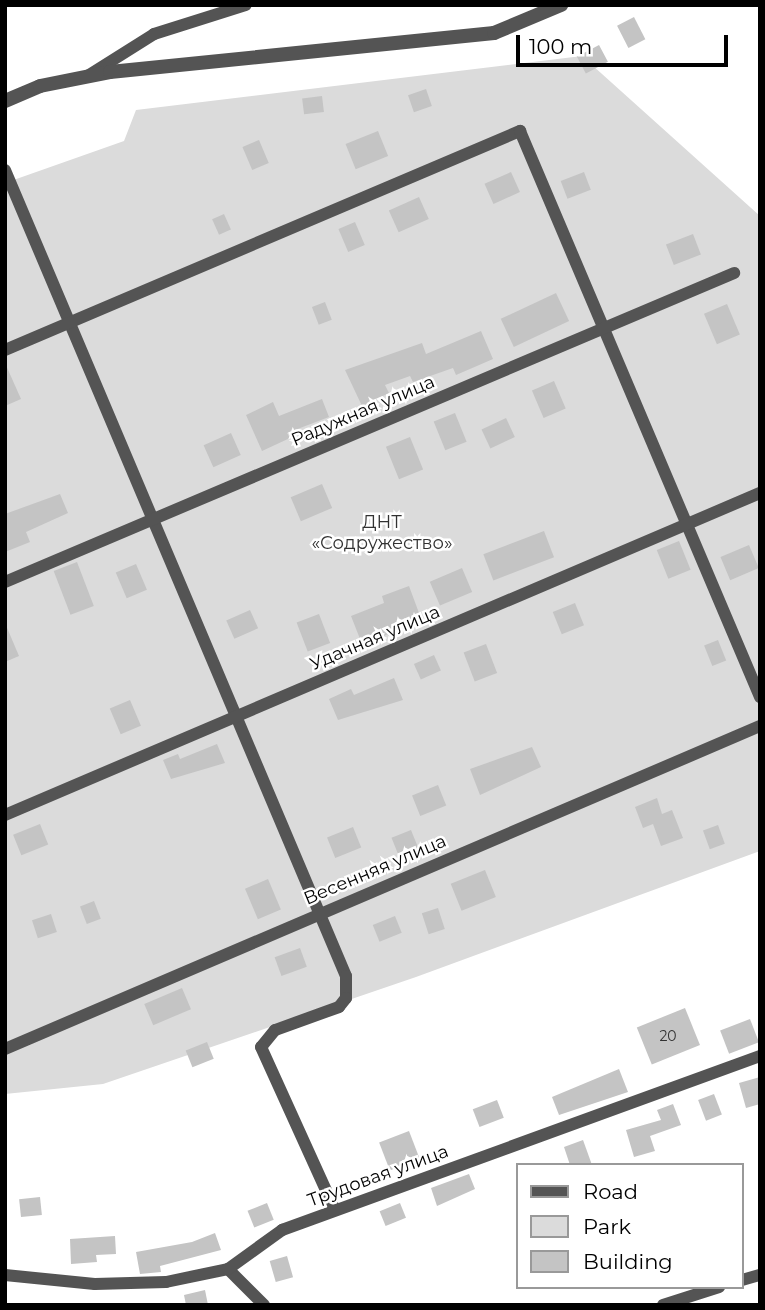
<!DOCTYPE html>
<meta charset="utf-8">
<style>
body{margin:0}
#map{position:relative;width:765px;height:1310px;overflow:hidden;background:#fff;font-family:Montserrat,sans-serif}
div>[style]{position:absolute}
[style*='--x']{left:calc(var(--x)*1px);top:calc(var(--y)*1px);width:calc(var(--w)*1px);rotate:calc(var(--a)*1deg)}
.green>*{inset:0;background:#dbdbdb}
.building>*{inset:0;background:#c4c4c4;transform-origin:0 0}
.minor>*{height:12px;margin:-6px;padding:0 6px;transform-origin:6px;border-radius:6px;background:#545454}
.tertiary>*{height:14px;margin:-7px;padding:0 7px;transform-origin:7px;border-radius:7px;background:#545454}
span{translate:-50% -50%;white-space:nowrap;text-align:center;line-height:1.15;-webkit-text-stroke:5px #fff;paint-order:stroke}
.number-label{font-size:14px;color:#313131}
.number-label span{-webkit-text-stroke-width:0}
.street-label{font-size:18px;color:#000}
.park-label{font-size:18px;color:#323232}
.frame{position:absolute;inset:0;border:7px solid #000;pointer-events:none}
.legend{position:absolute;left:516px;top:1163px;width:228px;height:126px;box-sizing:border-box;background:#fff;border:2px solid #999;margin:0;padding:9px 12px;list-style:none;font-size:21px;color:#000}
.legend li{display:flex;align-items:center;gap:14px;height:35px}
.legend b{width:35px;border:2px solid #999}
.scale{position:absolute;left:516px;top:35px;width:212px;height:32px;box-sizing:border-box;border:4px solid #000;border-top:0;padding-left:9px;font-size:21px;line-height:24px;white-space:nowrap;color:#000;-webkit-text-stroke:5px #fff;paint-order:stroke}
</style>
<div id="map">
<div class="green">
<div style="clip-path:polygon(582px 56px,760px 216px,760px 851px,416px 977px,103px 1084px,5px 1094px,5px 183px,124px 141px,136px 110px)"></div>
</div>
<div class="building">
<div style="left:634px;top:17px;width:25px;height:19px;rotate:63deg"></div>
<div style="left:599px;top:45px;width:19px;height:25px;rotate:62deg"></div>
<div style="left:426px;top:89px;width:18px;height:19px;rotate:71deg"></div>
<div style="left:322px;top:96px;width:16px;height:20px;rotate:83deg"></div>
<div style="left:378px;top:131px;width:27px;height:35px;rotate:68deg"></div>
<div style="left:259px;top:140px;width:25px;height:18px;rotate:67deg"></div>
<div style="left:511px;top:172px;width:22px;height:29px;rotate:66deg"></div>
<div style="left:584px;top:172px;width:19px;height:25px;rotate:69deg"></div>
<div style="left:419px;top:197px;width:24px;height:33px;rotate:66deg"></div>
<div style="left:224px;top:214px;width:17px;height:13px;rotate:66deg"></div>
<div style="left:355px;top:222px;width:25px;height:18px;rotate:67deg"></div>
<div style="left:693px;top:234px;width:22px;height:29px;rotate:69deg"></div>
<div style="left:556px;top:293px;width:31px;height:61px;rotate:65deg"></div>
<div style="left:325px;top:302px;width:19px;height:14px;rotate:69deg"></div>
<div style="left:727px;top:304px;width:33px;height:25px;rotate:67deg"></div>
<div style="clip-path:polygon(481px 331px,493px 359px,456px 375px,453px 368px,413px 382px,410px 376px,385px 385px,389px 393px,362px 406px,345px 370px,422px 343px,426px 354px)"></div>
<div style="clip-path:polygon(5px 363px,21px 399px,5px 406px)"></div>
<div style="left:554px;top:381px;width:30px;height:24px;rotate:67deg"></div>
<div style="clip-path:polygon(322px 399px,329px 417px,287px 433px,290px 438px,262px 451px,246px 415px,273px 402px,279px 416px)"></div>
<div style="left:455px;top:413px;width:31px;height:23px;rotate:68deg"></div>
<div style="left:506px;top:418px;width:21px;height:27px;rotate:65deg"></div>
<div style="left:231px;top:433px;width:24px;height:30px;rotate:66deg"></div>
<div style="left:410px;top:437px;width:35px;height:26px;rotate:68deg"></div>
<div style="left:322px;top:484px;width:26px;height:34px;rotate:67deg"></div>
<div style="clip-path:polygon(60px 494px,68px 513px,26px 532px,30px 542px,5px 552px,5px 514px)"></div>
<div style="left:544px;top:531px;width:28px;height:65px;rotate:69deg"></div>
<div style="left:679px;top:541px;width:31px;height:24px;rotate:68deg"></div>
<div style="left:749px;top:545px;width:25px;height:31px;rotate:67deg"></div>
<div style="left:77px;top:562px;width:47px;height:25px;rotate:69deg"></div>
<div style="left:136px;top:564px;width:28px;height:22px;rotate:67deg"></div>
<div style="left:462px;top:568px;width:26px;height:35px;rotate:67deg"></div>
<div style="clip-path:polygon(409px 586px,419px 613px,411px 616px,415px 624px,362px 644px,351px 616px,384px 603px,382px 596px)"></div>
<div style="left:575px;top:603px;width:24px;height:24px;rotate:68deg"></div>
<div style="left:250px;top:610px;width:20px;height:26px;rotate:66deg"></div>
<div style="left:319px;top:614px;width:31px;height:24px;rotate:69deg"></div>
<div style="clip-path:polygon(5px 623px,19px 656px,5px 662px)"></div>
<div style="left:718px;top:640px;width:22px;height:15px;rotate:68deg"></div>
<div style="left:486px;top:644px;width:31px;height:24px;rotate:69deg"></div>
<div style="left:434px;top:655px;width:17px;height:22px;rotate:66deg"></div>
<div style="clip-path:polygon(394px 678px,403px 700px,338px 720px,329px 699px,351px 689px,354px 695px)"></div>
<div style="left:130px;top:700px;width:28px;height:22px;rotate:67deg"></div>
<div style="clip-path:polygon(217px 744px,225px 763px,171px 779px,163px 760px,178px 754px,180px 759px)"></div>
<div style="clip-path:polygon(532px 747px,541px 767px,480px 795px,470px 769px)"></div>
<div style="left:438px;top:785px;width:22px;height:28px;rotate:68deg"></div>
<div style="clip-path:polygon(657px 798px,662px 814px,672px 810px,683px 838px,661px 846px,653px 824px,643px 828px,635px 807px)"></div>
<div style="left:40px;top:824px;width:22px;height:29px;rotate:68deg"></div>
<div style="left:718px;top:825px;width:20px;height:16px;rotate:70deg"></div>
<div style="left:353px;top:827px;width:22px;height:28px;rotate:68deg"></div>
<div style="left:411px;top:830px;width:27px;height:21px;rotate:68deg"></div>
<div style="left:485px;top:870px;width:29px;height:37px;rotate:68deg"></div>
<div style="left:268px;top:879px;width:33px;height:25px;rotate:67deg"></div>
<div style="left:94px;top:901px;width:19px;height:15px;rotate:69deg"></div>
<div style="left:438px;top:908px;width:22px;height:17px;rotate:72deg"></div>
<div style="left:51px;top:914px;width:19px;height:20px;rotate:72deg"></div>
<div style="left:395px;top:916px;width:18px;height:24px;rotate:68deg"></div>
<div style="left:300px;top:948px;width:20px;height:27px;rotate:70deg"></div>
<div style="left:182px;top:988px;width:23px;height:41px;rotate:67deg"></div>
<div style="left:685px;top:1008px;width:40px;height:52px;rotate:68deg"></div>
<div style="left:750px;top:1019px;width:25px;height:32px;rotate:69deg"></div>
<div style="left:207px;top:1042px;width:18px;height:23px;rotate:68deg"></div>
<div style="clip-path:polygon(619px 1069px,628px 1092px,559px 1115px,552px 1097px)"></div>
<div style="clip-path:polygon(760px 1077px,760px 1104px,746px 1108px,739px 1083px)"></div>
<div style="left:714px;top:1094px;width:22px;height:17px;rotate:69deg"></div>
<div style="left:497px;top:1100px;width:19px;height:26px;rotate:69deg"></div>
<div style="clip-path:polygon(673px 1104px,681px 1125px,650px 1136px,655px 1151px,634px 1157px,626px 1130px,661px 1120px,657px 1110px)"></div>
<div style="left:409px;top:1131px;width:30px;height:32px;rotate:69deg"></div>
<div style="clip-path:polygon(583px 1140px,592px 1165px,570px 1165px,564px 1147px)"></div>
<div style="clip-path:polygon(469px 1174px,475px 1189px,437px 1206px,431px 1188px)"></div>
<div style="left:40px;top:1197px;width:18px;height:21px;rotate:84deg"></div>
<div style="left:267px;top:1203px;width:18px;height:21px;rotate:68deg"></div>
<div style="left:400px;top:1203px;width:16px;height:22px;rotate:68deg"></div>
<div style="clip-path:polygon(215px 1233px,221px 1250px,160px 1266px,161px 1272px,140px 1274px,136px 1252px,192px 1242px)"></div>
<div style="clip-path:polygon(115px 1236px,116px 1254px,96px 1255px,97px 1262px,71px 1264px,70px 1239px)"></div>
<div style="left:287px;top:1256px;width:22px;height:18px;rotate:74deg"></div>
<div style="clip-path:polygon(205px 1290px,208px 1305px,186px 1305px,184px 1295px)"></div>
</div>
<div class="minor">
<div style="--x:89;--y:75;--w:77;--a:-32.2"></div>
<div style="--x:154;--y:34;--w:96;--a:-17.5"></div>
<div style="--x:5;--y:170;--w:875;--a:67.07"></div>
<div style="--x:346;--y:976;--w:22;--a:90"></div>
<div style="--x:346;--y:998;--w:11;--a:128"></div>
<div style="--x:339;--y:1007;--w:68;--a:160.2"></div>
<div style="--x:275;--y:1030;--w:22;--a:129"></div>
<div style="--x:261;--y:1047;--w:179;--a:65.6"></div>
<div style="--x:5;--y:350;--w:560;--a:-23.04"></div>
<div style="--x:520;--y:131;--w:615;--a:67.02"></div>
<div style="--x:5;--y:582;--w:792;--a:-22.97"></div>
<div style="--x:5;--y:815;--w:821;--a:-23.1"></div>
<div style="--x:5;--y:1049;--w:821;--a:-23.16"></div>
<div style="--x:228;--y:1269;--w:51;--a:45"></div>
<div style="--x:5;--y:1275;--w:90;--a:5.7"></div>
<div style="--x:95;--y:1284;--w:71;--a:-1.6"></div>
<div style="--x:166;--y:1282;--w:63;--a:-11.8"></div>
<div style="--x:228;--y:1269;--w:67;--a:-35.8"></div>
<div style="--x:282;--y:1230;--w:509;--a:-20"></div>
<div style="--x:742;--y:1280;--w:19;--a:-16"></div>
<div style="--x:663;--y:1305;--w:59;--a:-17.8"></div>
</div>
<div class="tertiary">
<div style="--x:5;--y:101;--w:38;--a:-23"></div>
<div style="--x:40;--y:86;--w:71;--a:-11.3"></div>
<div style="--x:110;--y:72;--w:386;--a:-5.8"></div>
<div style="--x:494;--y:33;--w:73;--a:-22.7"></div>
</div>
<div class="number-label">
<span style="left:668px;top:1036px">20</span>
</div>
<div class="street-label">
<span style="left:363px;top:411px;rotate:-23deg">Радужная улица</span>
<span style="left:375px;top:638px;rotate:-23deg">Удачная улица</span>
<span style="left:375px;top:870px;rotate:-23deg">Весенняя улица</span>
<span style="left:378px;top:1176px;rotate:-20deg">Трудовая улица</span>
</div>
<div class="park-label">
<span style="left:382px;top:533px">ДНТ<br>«Содружество»</span>
</div>
<div class="frame"></div>
<ul class="legend">
<li><b style="height:9px;background:#545454"></b>Road</li>
<li><b style="height:19px;background:#dbdbdb"></b>Park</li>
<li><b style="height:19px;background:#c4c4c4"></b>Building</li>
</ul>
<div class="scale">100 m</div>
</div>
